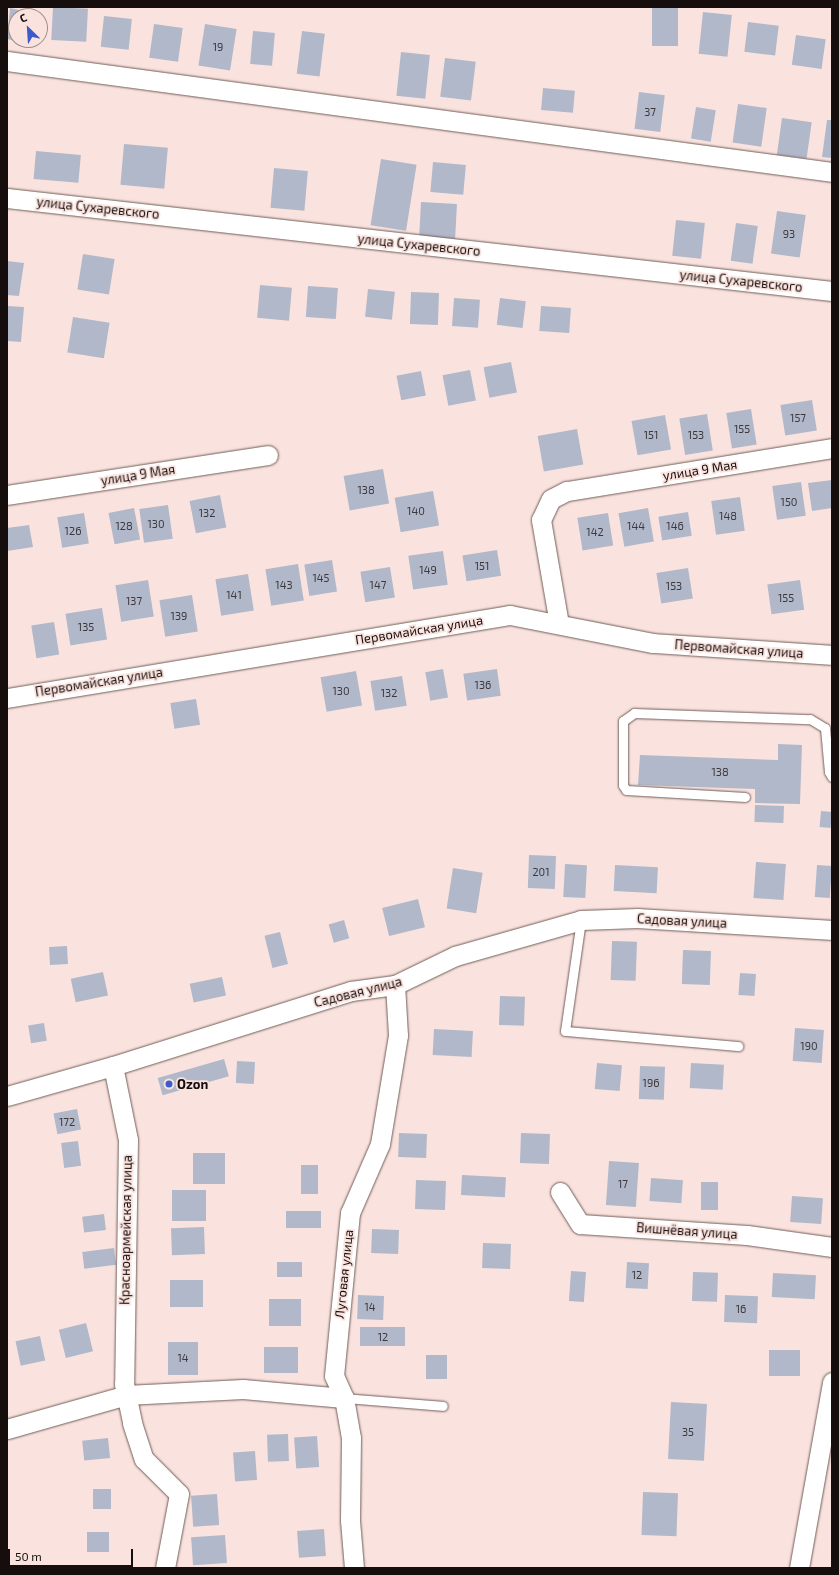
<!DOCTYPE html>
<meta charset="utf-8">
<style>
body{margin:0}
#map{position:relative;width:839px;height:1575px;overflow:hidden;background:#fae3de;font-family:"Exo 2",sans-serif}
div>[style]{position:absolute}
[style*='--x']{left:calc(var(--x)*1px);top:calc(var(--y)*1px);width:calc(var(--w)*1px);rotate:calc(var(--a)*1deg)}
.building>*{inset:0;background:#b1b8ca;transform-origin:0 0}
.roads{filter:drop-shadow(0 0 1px #705d58) drop-shadow(0 0 1px #705d58)}
.lane>*{height:9px;margin:-4.5px;padding:0 4.5px;transform-origin:4.5px;border-radius:4.5px;background:#fff}
.street>*{height:19px;margin:-9.5px;padding:0 9.5px;transform-origin:9.5px;border-radius:9.5px;background:#fff}
.dots>*{width:11px;height:11px;translate:-50% -50%;box-sizing:border-box;border:2px solid #fae3de;border-radius:50%}
span{translate:-50% -50%;white-space:nowrap;text-align:center;line-height:1.15;-webkit-text-stroke:3.5px #fae3de;paint-order:stroke}
.number-label{font-size:11px;color:#3c383c}
.number-label span{-webkit-text-stroke-width:0}
.street-label{font-size:13px;color:#150e0d}
.poi-label{font-size:13px;color:#150e0d;font-weight:700}
.left{translate:0 -50%;text-align:left}
.frame{position:absolute;inset:0;border:8px solid #150e0d;pointer-events:none}
.north{position:absolute;left:8px;top:8px;width:40px;height:40px;box-sizing:border-box;background:#fae3de;border:1px solid #9e8e8a;border-radius:50%;rotate:335deg;font-size:11px;font-weight:700;line-height:16px;text-align:center;color:#150e0d}
.north::after{content:'';display:block;margin:auto;width:14px;height:18px;background:#3d5acc;clip-path:polygon(50% 0,100% 100%,50% 72%,0 100%)}
.scale{position:absolute;left:8px;top:1549px;width:125px;height:18px;box-sizing:border-box;border:2px solid #150e0d;border-top:0;padding-left:5px;font-size:12px;line-height:14px;white-space:nowrap;color:#150e0d;-webkit-text-stroke:3px #fae3de;paint-order:stroke}
</style>
<div id="map">
<div class="building">
<div style="left:53px;top:7px;width:35px;height:33px;rotate:3deg"></div>
<div style="left:652px;top:7px;width:26px;height:39px"></div>
<div style="clip-path:polygon(10px 8px,37px 14px,16px 16px,16px 40px,32px 40px,31px 44px,7px 39px)"></div>
<div style="left:703px;top:12px;width:29px;height:42px;rotate:6deg"></div>
<div style="left:104px;top:16px;width:28px;height:31px;rotate:6deg"></div>
<div style="left:748px;top:22px;width:31px;height:30px;rotate:7deg"></div>
<div style="left:154px;top:24px;width:29px;height:34px;rotate:8deg"></div>
<div style="left:205px;top:24px;width:32px;height:42px;rotate:9deg"></div>
<div style="left:253px;top:31px;width:22px;height:33px;rotate:5deg"></div>
<div style="left:302px;top:31px;width:23px;height:43px;rotate:7deg"></div>
<div style="left:796px;top:35px;width:30px;height:30px;rotate:8deg"></div>
<div style="left:401px;top:52px;width:29px;height:44px;rotate:6deg"></div>
<div style="left:445px;top:58px;width:31px;height:39px;rotate:7deg"></div>
<div style="left:543px;top:88px;width:32px;height:22px;rotate:5deg"></div>
<div style="left:639px;top:92px;width:26px;height:37px;rotate:7deg"></div>
<div style="left:738px;top:104px;width:29px;height:39px;rotate:8deg"></div>
<div style="left:696px;top:107px;width:20px;height:32px;rotate:9deg"></div>
<div style="left:782px;top:118px;width:30px;height:37px;rotate:8deg"></div>
<div style="clip-path:polygon(827px 120px,832px 120px,832px 158px,822px 157px)"></div>
<div style="left:124px;top:144px;width:44px;height:41px;rotate:5deg"></div>
<div style="left:36px;top:151px;width:45px;height:28px;rotate:5deg"></div>
<div style="left:381px;top:159px;width:36px;height:67px;rotate:9deg"></div>
<div style="left:433px;top:162px;width:33px;height:30px;rotate:5deg"></div>
<div style="left:274px;top:168px;width:34px;height:40px;rotate:5deg"></div>
<div style="left:421px;top:202px;width:36px;height:35px;rotate:3deg"></div>
<div style="left:777px;top:211px;width:29px;height:43px;rotate:8deg"></div>
<div style="left:676px;top:220px;width:29px;height:36px;rotate:6deg"></div>
<div style="left:736px;top:223px;width:22px;height:38px;rotate:8deg"></div>
<div style="left:83px;top:254px;width:32px;height:36px;rotate:9deg"></div>
<div style="clip-path:polygon(7px 261px,24px 263px,19px 296px,7px 295px)"></div>
<div style="left:260px;top:285px;width:32px;height:33px;rotate:5deg"></div>
<div style="left:308px;top:286px;width:30px;height:31px;rotate:4deg"></div>
<div style="left:368px;top:289px;width:27px;height:28px;rotate:6deg"></div>
<div style="left:411px;top:292px;width:28px;height:32px;rotate:2deg"></div>
<div style="left:454px;top:298px;width:26px;height:28px;rotate:4deg"></div>
<div style="left:500px;top:298px;width:26px;height:27px;rotate:7deg"></div>
<div style="clip-path:polygon(7px 306px,24px 307px,21px 342px,7px 341px)"></div>
<div style="left:541px;top:306px;width:30px;height:25px;rotate:4deg"></div>
<div style="left:73px;top:317px;width:37px;height:36px;rotate:9deg"></div>
<div style="left:511px;top:362px;width:31px;height:28px;rotate:79deg"></div>
<div style="left:470px;top:370px;width:31px;height:28px;rotate:79deg"></div>
<div style="left:421px;top:371px;width:25px;height:25px;rotate:79deg"></div>
<div style="left:812px;top:400px;width:31px;height:32px;rotate:81deg"></div>
<div style="left:751px;top:409px;width:36px;height:25px;rotate:81deg"></div>
<div style="left:707px;top:414px;width:37px;height:28px;rotate:81deg"></div>
<div style="left:665px;top:415px;width:35px;height:34px;rotate:80deg"></div>
<div style="left:577px;top:429px;width:36px;height:40px;rotate:80deg"></div>
<div style="left:383px;top:469px;width:35px;height:40px;rotate:80deg"></div>
<div style="clip-path:polygon(832px 480px,832px 508px,812px 511px,808px 483px)"></div>
<div style="left:801px;top:482px;width:34px;height:29px;rotate:82deg"></div>
<div style="left:433px;top:491px;width:35px;height:39px;rotate:80deg"></div>
<div style="left:220px;top:495px;width:33px;height:31px;rotate:79deg"></div>
<div style="left:740px;top:497px;width:34px;height:29px;rotate:82deg"></div>
<div style="left:168px;top:505px;width:34px;height:29px;rotate:82deg"></div>
<div style="left:134px;top:508px;width:32px;height:26px;rotate:79deg"></div>
<div style="left:648px;top:508px;width:34px;height:30px;rotate:80deg"></div>
<div style="left:688px;top:512px;width:24px;height:30px;rotate:81deg"></div>
<div style="left:84px;top:513px;width:31px;height:27px;rotate:81deg"></div>
<div style="left:608px;top:513px;width:33px;height:31px;rotate:81deg"></div>
<div style="clip-path:polygon(29px 525px,33px 547px,7px 551px,7px 528px)"></div>
<div style="left:497px;top:550px;width:26px;height:35px;rotate:81deg"></div>
<div style="left:443px;top:551px;width:34px;height:35px;rotate:82deg"></div>
<div style="left:332px;top:560px;width:32px;height:28px;rotate:81deg"></div>
<div style="left:298px;top:564px;width:37px;height:33px;rotate:81deg"></div>
<div style="left:390px;top:567px;width:31px;height:30px;rotate:81deg"></div>
<div style="left:688px;top:568px;width:31px;height:32px;rotate:81deg"></div>
<div style="left:248px;top:574px;width:37px;height:33px;rotate:81deg"></div>
<div style="left:148px;top:580px;width:37px;height:33px;rotate:81deg"></div>
<div style="left:800px;top:580px;width:30px;height:33px;rotate:82deg"></div>
<div style="left:192px;top:595px;width:37px;height:33px;rotate:81deg"></div>
<div style="left:102px;top:608px;width:32px;height:37px;rotate:81deg"></div>
<div style="left:54px;top:622px;width:33px;height:23px;rotate:81deg"></div>
<div style="left:443px;top:669px;width:29px;height:18px;rotate:80deg"></div>
<div style="left:497px;top:669px;width:27px;height:34px;rotate:82deg"></div>
<div style="left:356px;top:671px;width:35px;height:36px;rotate:80deg"></div>
<div style="left:402px;top:676px;width:30px;height:32px;rotate:81deg"></div>
<div style="left:196px;top:699px;width:26px;height:26px;rotate:81deg"></div>
<div style="clip-path:polygon(778px 744px,802px 745px,800px 804px,755px 803px,755px 789px,638px 785px,640px 755px,778px 760px)"></div>
<div style="left:755px;top:805px;width:29px;height:17px;rotate:2deg"></div>
<div style="left:821px;top:811px;width:11px;height:16px;rotate:5deg"></div>
<div style="left:529px;top:855px;width:27px;height:33px;rotate:2deg"></div>
<div style="left:756px;top:862px;width:30px;height:36px;rotate:4deg"></div>
<div style="left:565px;top:864px;width:22px;height:33px;rotate:3deg"></div>
<div style="left:615px;top:865px;width:43px;height:26px;rotate:3deg"></div>
<div style="left:817px;top:865px;width:15px;height:32px;rotate:4deg"></div>
<div style="left:453px;top:868px;width:30px;height:41px;rotate:9deg"></div>
<div style="left:418px;top:899px;width:29px;height:37px;rotate:76deg"></div>
<div style="left:344px;top:920px;width:19px;height:16px;rotate:74deg"></div>
<div style="left:280px;top:932px;width:33px;height:16px;rotate:76deg"></div>
<div style="left:612px;top:941px;width:25px;height:39px;rotate:2deg"></div>
<div style="left:67px;top:946px;width:18px;height:18px;rotate:87deg"></div>
<div style="left:683px;top:950px;width:28px;height:34px;rotate:2deg"></div>
<div style="left:103px;top:972px;width:24px;height:33px;rotate:78deg"></div>
<div style="left:740px;top:973px;width:16px;height:22px;rotate:4deg"></div>
<div style="left:222px;top:977px;width:19px;height:33px;rotate:78deg"></div>
<div style="left:500px;top:996px;width:25px;height:29px;rotate:2deg"></div>
<div style="left:44px;top:1023px;width:18px;height:16px;rotate:81deg"></div>
<div style="left:795px;top:1028px;width:29px;height:33px;rotate:4deg"></div>
<div style="left:434px;top:1029px;width:39px;height:26px;rotate:3deg"></div>
<div style="left:224px;top:1059px;width:18px;height:69px;rotate:74deg"></div>
<div style="left:237px;top:1061px;width:18px;height:22px;rotate:3deg"></div>
<div style="left:597px;top:1063px;width:25px;height:26px;rotate:5deg"></div>
<div style="left:691px;top:1063px;width:33px;height:25px;rotate:3deg"></div>
<div style="left:640px;top:1066px;width:25px;height:33px;rotate:2deg"></div>
<div style="left:77px;top:1109px;width:21px;height:24px;rotate:79deg"></div>
<div style="left:399px;top:1133px;width:28px;height:24px;rotate:2deg"></div>
<div style="left:521px;top:1133px;width:29px;height:30px;rotate:2deg"></div>
<div style="left:78px;top:1141px;width:25px;height:17px;rotate:83deg"></div>
<div style="left:193px;top:1153px;width:32px;height:31px"></div>
<div style="left:609px;top:1161px;width:30px;height:44px;rotate:4deg"></div>
<div style="left:301px;top:1165px;width:17px;height:29px"></div>
<div style="left:462px;top:1175px;width:44px;height:20px;rotate:3deg"></div>
<div style="left:651px;top:1178px;width:32px;height:23px;rotate:4deg"></div>
<div style="left:416px;top:1180px;width:30px;height:29px;rotate:2deg"></div>
<div style="left:701px;top:1182px;width:17px;height:28px"></div>
<div style="left:206px;top:1190px;width:31px;height:34px;rotate:90deg"></div>
<div style="left:792px;top:1196px;width:31px;height:26px;rotate:4deg"></div>
<div style="left:286px;top:1211px;width:35px;height:17px"></div>
<div style="left:104px;top:1214px;width:16px;height:22px;rotate:83deg"></div>
<div style="left:204px;top:1227px;width:27px;height:33px;rotate:88deg"></div>
<div style="left:372px;top:1229px;width:27px;height:24px;rotate:2deg"></div>
<div style="left:483px;top:1243px;width:28px;height:25px;rotate:2deg"></div>
<div style="left:114px;top:1248px;width:17px;height:32px;rotate:83deg"></div>
<div style="left:277px;top:1262px;width:25px;height:15px"></div>
<div style="left:627px;top:1262px;width:22px;height:26px;rotate:3deg"></div>
<div style="left:571px;top:1271px;width:15px;height:30px;rotate:4deg"></div>
<div style="left:693px;top:1272px;width:25px;height:29px;rotate:2deg"></div>
<div style="left:773px;top:1273px;width:43px;height:24px;rotate:3deg"></div>
<div style="left:203px;top:1280px;width:27px;height:33px;rotate:90deg"></div>
<div style="left:358px;top:1295px;width:26px;height:24px;rotate:2deg"></div>
<div style="left:725px;top:1295px;width:33px;height:27px;rotate:2deg"></div>
<div style="left:269px;top:1299px;width:32px;height:27px"></div>
<div style="left:86px;top:1323px;width:29px;height:28px;rotate:76deg"></div>
<div style="left:405px;top:1327px;width:19px;height:45px;rotate:90deg"></div>
<div style="left:40px;top:1336px;width:25px;height:25px;rotate:78deg"></div>
<div style="left:168px;top:1342px;width:30px;height:33px"></div>
<div style="left:264px;top:1347px;width:34px;height:26px"></div>
<div style="left:769px;top:1350px;width:31px;height:26px"></div>
<div style="left:447px;top:1355px;width:24px;height:21px;rotate:90deg"></div>
<div style="left:671px;top:1402px;width:36px;height:57px;rotate:3deg"></div>
<div style="left:288px;top:1434px;width:27px;height:21px;rotate:88deg"></div>
<div style="left:317px;top:1436px;width:31px;height:23px;rotate:86deg"></div>
<div style="left:108px;top:1438px;width:20px;height:26px;rotate:84deg"></div>
<div style="left:255px;top:1451px;width:29px;height:22px;rotate:86deg"></div>
<div style="left:93px;top:1489px;width:18px;height:20px"></div>
<div style="left:643px;top:1492px;width:35px;height:43px;rotate:2deg"></div>
<div style="left:217px;top:1494px;width:31px;height:26px;rotate:86deg"></div>
<div style="left:324px;top:1529px;width:27px;height:27px;rotate:86deg"></div>
<div style="left:109px;top:1532px;width:20px;height:22px;rotate:90deg"></div>
<div style="left:225px;top:1535px;width:28px;height:34px;rotate:86deg"></div>
</div>
<div class="roads">
<div class="lane">
<div style="--x:745;--y:797;--w:119;--a:-176.6"></div>
<div style="--x:626;--y:790;--w:6;--a:-121"></div>
<div style="--x:623;--y:785;--w:64;--a:-90"></div>
<div style="--x:623;--y:721;--w:14;--a:-36"></div>
<div style="--x:634;--y:713;--w:176;--a:2"></div>
<div style="--x:810;--y:719;--w:17;--a:31"></div>
<div style="--x:825;--y:728;--w:44;--a:84.8"></div>
<div style="--x:829;--y:772;--w:6;--a:59"></div>
<div style="--x:581;--y:920;--w:112;--a:98.2"></div>
<div style="--x:565;--y:1031;--w:174;--a:5"></div>
<div style="--x:344;--y:1398;--w:99;--a:4.6"></div>
</div>
<div class="street">
<div style="--x:7;--y:61;--w:832;--a:7.66"></div>
<div style="--x:7;--y:198;--w:830;--a:6.43"></div>
<div style="--x:7;--y:495;--w:264;--a:-8.7"></div>
<div style="--x:559;--y:624;--w:106;--a:-99.8"></div>
<div style="--x:541;--y:520;--w:23;--a:-65"></div>
<div style="--x:551;--y:499;--w:18;--a:-27"></div>
<div style="--x:567;--y:491;--w:268;--a:-9.2"></div>
<div style="--x:7;--y:698;--w:510;--a:-9.37"></div>
<div style="--x:510;--y:615;--w:146;--a:11.1"></div>
<div style="--x:653;--y:643;--w:179;--a:3.8"></div>
<div style="--x:113;--y:1066;--w:76;--a:78.5"></div>
<div style="--x:128;--y:1140;--w:244;--a:90.9"></div>
<div style="--x:124;--y:1384;--w:40;--a:78"></div>
<div style="--x:132;--y:1423;--w:38;--a:72"></div>
<div style="--x:144;--y:1459;--w:49;--a:45"></div>
<div style="--x:179;--y:1494;--w:75;--a:100.7"></div>
<div style="--x:7;--y:1096;--w:110;--a:-15.8"></div>
<div style="--x:113;--y:1066;--w:250;--a:-17.5"></div>
<div style="--x:351;--y:991;--w:44;--a:-7.8"></div>
<div style="--x:395;--y:985;--w:67;--a:-25.8"></div>
<div style="--x:455;--y:956;--w:131;--a:-15.9"></div>
<div style="--x:581;--y:920;--w:57;--a:-2"></div>
<div style="--x:638;--y:918;--w:194;--a:3.5"></div>
<div style="--x:560;--y:1192;--w:38;--a:58"></div>
<div style="--x:580;--y:1224;--w:167;--a:3.8"></div>
<div style="--x:747;--y:1235;--w:86;--a:8"></div>
<div style="--x:7;--y:1429;--w:124;--a:-15.9"></div>
<div style="--x:126;--y:1395;--w:117;--a:-2.9"></div>
<div style="--x:243;--y:1389;--w:101;--a:5.1"></div>
<div style="--x:354;--y:1568;--w:48;--a:-94.8"></div>
<div style="--x:350;--y:1520;--w:82;--a:-89.3"></div>
<div style="--x:351;--y:1438;--w:41;--a:-99.9"></div>
<div style="--x:344;--y:1398;--w:24;--a:-114"></div>
<div style="--x:334;--y:1376;--w:164;--a:-84.4"></div>
<div style="--x:350;--y:1213;--w:75;--a:-66.5"></div>
<div style="--x:380;--y:1144;--w:110;--a:-80.6"></div>
<div style="--x:398;--y:1035;--w:50;--a:-93.4"></div>
<div style="--x:799;--y:1568;--w:189;--a:-79.9"></div>
</div>
</div>
<div class="dots">
<div style="left:169px;top:1084px;background:#3d5acc"></div>
</div>
<div class="number-label">
<span style="left:218px;top:47px">19</span>
<span style="left:650px;top:112px">37</span>
<span style="left:789px;top:234px">93</span>
<span style="left:798px;top:418px">157</span>
<span style="left:742px;top:429px">155</span>
<span style="left:651px;top:435px">151</span>
<span style="left:696px;top:435px">153</span>
<span style="left:366px;top:490px">138</span>
<span style="left:789px;top:502px">150</span>
<span style="left:416px;top:511px">140</span>
<span style="left:207px;top:513px">132</span>
<span style="left:728px;top:516px">148</span>
<span style="left:156px;top:524px">130</span>
<span style="left:124px;top:526px">128</span>
<span style="left:636px;top:526px">144</span>
<span style="left:675px;top:526px">146</span>
<span style="left:73px;top:531px">126</span>
<span style="left:595px;top:532px">142</span>
<span style="left:482px;top:566px">151</span>
<span style="left:428px;top:570px">149</span>
<span style="left:321px;top:578px">145</span>
<span style="left:284px;top:585px">143</span>
<span style="left:378px;top:585px">147</span>
<span style="left:674px;top:586px">153</span>
<span style="left:234px;top:595px">141</span>
<span style="left:786px;top:598px">155</span>
<span style="left:134px;top:601px">137</span>
<span style="left:179px;top:616px">139</span>
<span style="left:86px;top:627px">135</span>
<span style="left:483px;top:685px">136</span>
<span style="left:341px;top:691px">130</span>
<span style="left:389px;top:693px">132</span>
<span style="left:720px;top:772px">138</span>
<span style="left:541px;top:872px">201</span>
<span style="left:809px;top:1046px">190</span>
<span style="left:651px;top:1083px">196</span>
<span style="left:67px;top:1122px">172</span>
<span style="left:623px;top:1184px">17</span>
<span style="left:637px;top:1275px">12</span>
<span style="left:370px;top:1307px">14</span>
<span style="left:741px;top:1309px">16</span>
<span style="left:383px;top:1337px">12</span>
<span style="left:183px;top:1358px">14</span>
<span style="left:688px;top:1432px">35</span>
</div>
<div class="street-label">
<span style="left:98px;top:208px;rotate:6deg">улица Сухаревского</span>
<span style="left:419px;top:245px;rotate:6deg">улица Сухаревского</span>
<span style="left:741px;top:281px;rotate:6deg">улица Сухаревского</span>
<span style="left:700px;top:470px;rotate:-9deg">улица 9 Мая</span>
<span style="left:138px;top:475px;rotate:-9deg">улица 9 Мая</span>
<span style="left:419px;top:630px;rotate:-9deg">Первомайская улица</span>
<span style="left:739px;top:649px;rotate:4deg">Первомайская улица</span>
<span style="left:99px;top:682px;rotate:-9deg">Первомайская улица</span>
<span style="left:682px;top:921px;rotate:3deg">Садовая улица</span>
<span style="left:358px;top:992px;rotate:-14deg">Садовая улица</span>
<span style="left:126px;top:1230px;rotate:-89deg">Красноармейская улица</span>
<span style="left:687px;top:1231px;rotate:4deg">Вишнёвая улица</span>
<span style="left:344px;top:1274px;rotate:-84deg">Луговая улица</span>
</div>
<div class="poi-label">
<span class="left" style="left:177px;top:1084px">Ozon</span>
</div>
<div class="frame"></div>
<div class="north">С</div>
<div class="scale">50 m</div>
</div>
